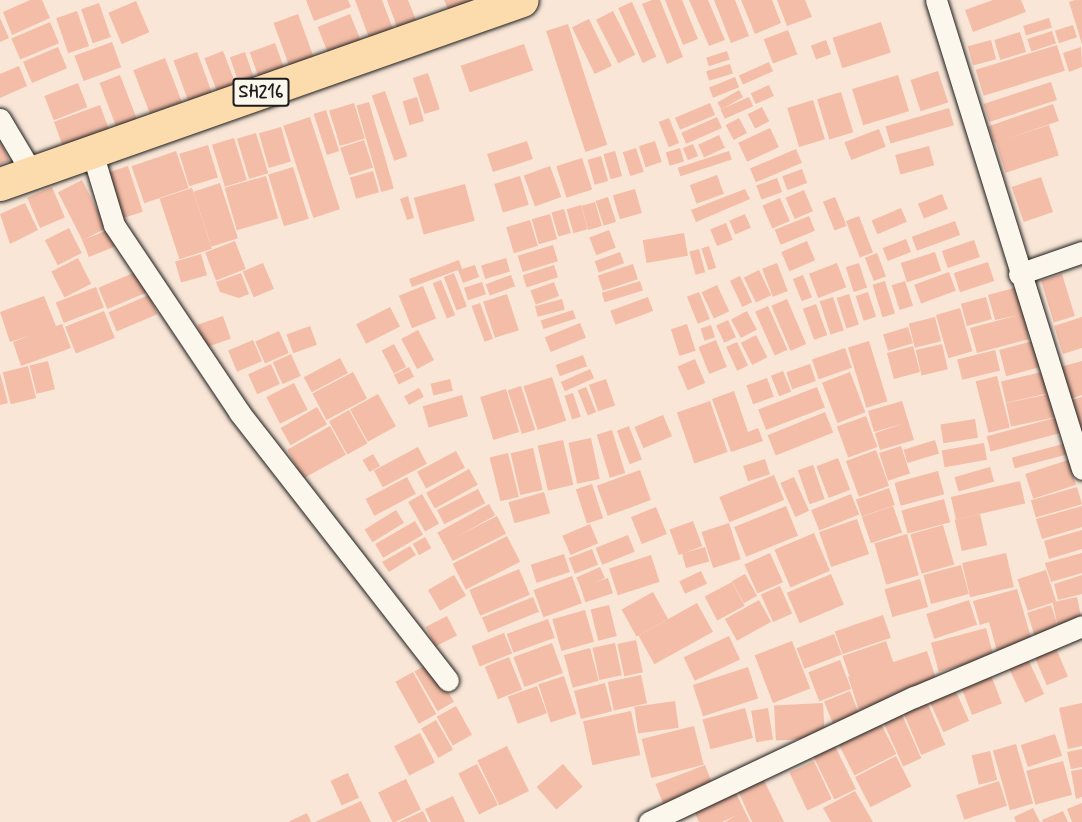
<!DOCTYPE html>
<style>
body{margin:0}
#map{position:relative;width:1082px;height:822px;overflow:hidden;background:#f9e6d7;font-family:Mynerve,sans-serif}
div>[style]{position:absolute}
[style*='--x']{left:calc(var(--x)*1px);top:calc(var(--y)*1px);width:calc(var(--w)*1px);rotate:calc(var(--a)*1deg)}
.building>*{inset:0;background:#f4bda7;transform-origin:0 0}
.roads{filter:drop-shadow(0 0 2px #1c1c1c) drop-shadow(0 0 2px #1c1c1c)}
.street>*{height:21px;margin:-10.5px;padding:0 10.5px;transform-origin:10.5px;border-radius:10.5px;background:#fbf7ec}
.primary>*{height:33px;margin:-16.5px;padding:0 16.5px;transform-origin:16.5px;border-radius:16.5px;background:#fcdcac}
span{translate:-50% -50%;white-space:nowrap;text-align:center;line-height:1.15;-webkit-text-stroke:4.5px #fbf7ec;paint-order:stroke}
.shield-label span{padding:2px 4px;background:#fbf7ec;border:2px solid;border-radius:4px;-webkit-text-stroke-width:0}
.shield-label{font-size:18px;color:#1c1c1c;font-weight:700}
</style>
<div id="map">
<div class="building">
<div style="clip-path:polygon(30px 0,42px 0,50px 18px,12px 35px,3px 12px)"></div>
<div style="clip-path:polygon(306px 0,348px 0,351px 7px,314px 21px)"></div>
<div style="clip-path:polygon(355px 0,382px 0,393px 29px,369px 38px)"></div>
<div style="clip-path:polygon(387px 0,408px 0,416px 20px,397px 27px)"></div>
<div style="clip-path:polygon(444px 0,477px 0,451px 16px)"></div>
<div style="clip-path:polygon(652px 0,660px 0,683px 57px,667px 64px,642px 4px)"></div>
<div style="clip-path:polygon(665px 0,682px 0,698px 39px,683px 45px)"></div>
<div style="clip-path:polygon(689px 0,708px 0,725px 40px,709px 46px)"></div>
<div style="clip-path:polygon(714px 0,735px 0,749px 36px,731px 43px)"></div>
<div style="clip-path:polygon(741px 0,772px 0,781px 23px,755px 34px)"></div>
<div style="clip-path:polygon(777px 0,805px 0,812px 17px,787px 26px)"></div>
<div style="clip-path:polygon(993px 0,1021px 0,1026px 12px,973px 32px,965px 10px)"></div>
<div style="clip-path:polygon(1075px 0,1082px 0,1082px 44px,1069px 2px)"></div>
<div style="left:136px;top:1px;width:34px;height:30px;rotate:67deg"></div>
<div style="left:632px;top:2px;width:60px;height:15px;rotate:66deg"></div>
<div style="left:99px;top:3px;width:36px;height:19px;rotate:71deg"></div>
<div style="left:77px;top:11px;width:37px;height:22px;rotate:71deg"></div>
<div style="left:613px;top:11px;width:49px;height:19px;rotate:63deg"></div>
<div style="left:298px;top:14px;width:50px;height:26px;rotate:70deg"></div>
<div style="left:350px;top:14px;width:35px;height:35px;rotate:68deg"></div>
<div style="clip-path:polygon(0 18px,9px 38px,0 42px)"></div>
<div style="left:1049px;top:18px;width:10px;height:27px;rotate:73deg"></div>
<div style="left:589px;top:19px;width:52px;height:19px;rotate:64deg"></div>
<div style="left:50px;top:22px;width:23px;height:42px;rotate:67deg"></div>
<div style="left:881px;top:22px;width:32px;height:51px;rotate:72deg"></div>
<div style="left:568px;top:24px;width:127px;height:23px;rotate:72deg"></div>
<div style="left:1073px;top:25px;width:13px;height:19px;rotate:72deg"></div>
<div style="left:788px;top:30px;width:26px;height:26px;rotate:69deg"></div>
<div style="left:1052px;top:31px;width:13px;height:26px;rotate:72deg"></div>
<div style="left:1020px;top:32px;width:21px;height:27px;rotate:73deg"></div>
<div style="left:826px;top:40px;width:15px;height:16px;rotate:70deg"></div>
<div style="left:991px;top:40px;width:20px;height:24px;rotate:75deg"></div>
<div style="left:112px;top:42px;width:27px;height:40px;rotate:70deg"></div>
<div style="left:275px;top:43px;width:32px;height:27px;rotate:70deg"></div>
<div style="left:524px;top:44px;width:28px;height:67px;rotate:71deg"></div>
<div style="left:1057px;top:45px;width:27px;height:85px;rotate:73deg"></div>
<div style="left:58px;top:47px;width:23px;height:38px;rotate:67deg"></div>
<div style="clip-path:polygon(1081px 47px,1082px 67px,1069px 72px,1063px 53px)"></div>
<div style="left:223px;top:51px;width:42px;height:20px;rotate:69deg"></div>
<div style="left:727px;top:51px;width:9px;height:22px;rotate:72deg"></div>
<div style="left:197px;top:52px;width:52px;height:25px;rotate:70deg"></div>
<div style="left:245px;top:52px;width:37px;height:16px;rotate:71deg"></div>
<div style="left:165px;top:58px;width:47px;height:34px;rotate:69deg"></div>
<div style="left:769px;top:62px;width:10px;height:33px;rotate:66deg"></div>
<div style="left:730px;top:64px;width:10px;height:25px;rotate:73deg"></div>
<div style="clip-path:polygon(19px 66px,27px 86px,0 98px,0 74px)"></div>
<div style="left:938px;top:71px;width:33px;height:29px;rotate:72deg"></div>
<div style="left:428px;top:73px;width:38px;height:16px;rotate:72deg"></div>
<div style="left:120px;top:75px;width:47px;height:22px;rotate:69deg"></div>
<div style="left:898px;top:75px;width:38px;height:48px;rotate:73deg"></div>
<div style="left:735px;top:77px;width:11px;height:28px;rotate:68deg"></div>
<div style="left:1051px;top:82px;width:19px;height:71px;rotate:72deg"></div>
<div style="left:78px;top:83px;width:26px;height:36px;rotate:69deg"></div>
<div style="left:769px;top:85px;width:12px;height:20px;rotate:66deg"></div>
<div style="left:739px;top:90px;width:8px;height:25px;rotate:60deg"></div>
<div style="left:385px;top:91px;width:69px;height:14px;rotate:71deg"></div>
<div style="left:841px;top:92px;width:42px;height:25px;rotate:73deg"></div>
<div style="left:417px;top:97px;width:25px;height:15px;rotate:74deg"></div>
<div style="left:749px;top:97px;width:10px;height:31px;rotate:66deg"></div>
<div style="left:813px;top:100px;width:41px;height:27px;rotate:73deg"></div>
<div style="left:369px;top:102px;width:90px;height:13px;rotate:74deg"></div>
<div style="left:354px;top:103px;width:37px;height:26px;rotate:73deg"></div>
<div style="left:710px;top:103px;width:13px;height:38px;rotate:67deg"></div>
<div style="left:1053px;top:104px;width:18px;height:68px;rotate:71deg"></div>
<div style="left:100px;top:105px;width:29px;height:49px;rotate:70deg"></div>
<div style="left:762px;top:107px;width:16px;height:16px;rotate:63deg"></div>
<div style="left:949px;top:108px;width:18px;height:66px;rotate:74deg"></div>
<div style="left:326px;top:110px;width:43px;height:13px;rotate:72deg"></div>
<div style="left:310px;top:117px;width:97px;height:28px;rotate:72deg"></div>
<div style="left:717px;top:117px;width:12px;height:39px;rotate:66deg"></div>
<div style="left:669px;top:118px;width:27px;height:11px;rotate:68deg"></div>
<div style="left:739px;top:118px;width:17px;height:15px;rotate:62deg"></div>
<div style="left:1049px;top:125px;width:32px;height:56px;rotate:72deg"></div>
<div style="left:281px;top:127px;width:36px;height:23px;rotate:74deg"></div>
<div style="left:770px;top:128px;width:21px;height:35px;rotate:65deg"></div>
<div style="left:879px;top:129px;width:19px;height:37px;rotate:69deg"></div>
<div style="left:256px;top:133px;width:42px;height:20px;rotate:73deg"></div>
<div style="left:719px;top:135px;width:14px;height:23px;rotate:65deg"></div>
<div style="left:234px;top:138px;width:44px;height:23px;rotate:73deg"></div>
<div style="clip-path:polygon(0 139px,9px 161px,0 164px)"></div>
<div style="left:364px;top:140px;width:29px;height:25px;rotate:72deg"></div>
<div style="left:527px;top:141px;width:19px;height:42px;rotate:72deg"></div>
<div style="left:655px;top:141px;width:22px;height:17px;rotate:72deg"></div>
<div style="left:693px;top:144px;width:13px;height:11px;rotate:67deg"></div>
<div style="left:208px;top:145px;width:34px;height:30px;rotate:73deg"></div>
<div style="left:929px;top:146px;width:20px;height:35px;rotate:75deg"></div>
<div style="left:636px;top:148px;width:25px;height:14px;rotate:72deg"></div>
<div style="left:680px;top:148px;width:14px;height:15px;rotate:73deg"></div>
<div style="left:796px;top:149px;width:15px;height:50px;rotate:67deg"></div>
<div style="left:176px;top:151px;width:39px;height:47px;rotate:71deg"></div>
<div style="left:615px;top:151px;width:26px;height:12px;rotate:74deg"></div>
<div style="left:729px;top:151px;width:9px;height:54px;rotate:72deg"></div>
<div style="left:601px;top:156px;width:26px;height:14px;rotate:74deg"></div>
<div style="left:582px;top:158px;width:33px;height:27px;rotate:72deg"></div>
<div style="left:128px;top:166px;width:48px;height:28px;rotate:72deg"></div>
<div style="left:550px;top:166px;width:33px;height:28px;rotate:70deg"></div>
<div style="left:293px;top:167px;width:54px;height:26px;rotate:73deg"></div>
<div style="left:802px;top:169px;width:15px;height:21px;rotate:70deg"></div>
<div style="left:373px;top:171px;width:22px;height:24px;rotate:74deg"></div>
<div style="left:717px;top:175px;width:20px;height:29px;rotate:70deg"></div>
<div style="left:266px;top:176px;width:44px;height:43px;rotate:74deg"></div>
<div style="left:520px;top:176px;width:30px;height:27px;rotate:73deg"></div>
<div style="left:1041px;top:177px;width:37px;height:31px;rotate:71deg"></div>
<div style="left:777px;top:178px;width:15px;height:22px;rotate:70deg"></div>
<div style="left:82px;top:180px;width:54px;height:27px;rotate:63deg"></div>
<div style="left:220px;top:183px;width:58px;height:28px;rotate:72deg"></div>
<div style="left:465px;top:184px;width:38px;height:53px;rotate:75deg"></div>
<div style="left:52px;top:187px;width:33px;height:27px;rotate:67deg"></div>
<div style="left:192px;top:188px;width:64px;height:34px;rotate:72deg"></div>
<div style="left:635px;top:189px;width:25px;height:23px;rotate:74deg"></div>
<div style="clip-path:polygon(745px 189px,750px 199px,696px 222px,691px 210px)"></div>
<div style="left:804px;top:190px;width:23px;height:20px;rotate:67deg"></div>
<div style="left:942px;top:194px;width:16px;height:26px;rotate:68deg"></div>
<div style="clip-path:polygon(408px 196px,414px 218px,407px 220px,400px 199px)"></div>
<div style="left:608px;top:197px;width:26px;height:13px;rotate:72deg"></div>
<div style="left:835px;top:197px;width:31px;height:13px;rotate:68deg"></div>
<div style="left:780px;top:198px;width:25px;height:19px;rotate:67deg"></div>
<div style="left:595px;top:202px;width:25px;height:14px;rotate:74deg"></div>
<div style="clip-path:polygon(25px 203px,38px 230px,10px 244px,0 214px)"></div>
<div style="left:581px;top:205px;width:25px;height:15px;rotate:74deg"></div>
<div style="left:901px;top:208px;width:15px;height:32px;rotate:67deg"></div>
<div style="left:564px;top:209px;width:25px;height:13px;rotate:74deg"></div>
<div style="left:550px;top:214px;width:26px;height:19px;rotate:74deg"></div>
<div style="left:745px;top:214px;width:15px;height:17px;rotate:67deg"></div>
<div style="left:809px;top:216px;width:16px;height:37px;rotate:68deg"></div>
<div style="left:859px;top:216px;width:39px;height:14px;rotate:69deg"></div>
<div style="left:530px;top:220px;width:27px;height:25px;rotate:73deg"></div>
<div style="left:955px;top:221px;width:15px;height:46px;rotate:70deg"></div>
<div style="left:726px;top:223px;width:18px;height:17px;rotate:68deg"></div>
<div style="left:69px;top:228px;width:28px;height:27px;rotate:63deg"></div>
<div style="left:110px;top:229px;width:18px;height:30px;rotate:68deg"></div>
<div style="left:609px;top:230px;width:19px;height:21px;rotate:69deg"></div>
<div style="left:684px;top:233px;width:23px;height:42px;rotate:80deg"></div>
<div style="left:906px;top:239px;width:14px;height:25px;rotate:69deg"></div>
<div style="left:974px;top:240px;width:18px;height:34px;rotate:71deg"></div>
<div style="left:235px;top:241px;width:30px;height:32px;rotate:69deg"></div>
<div style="left:807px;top:241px;width:21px;height:28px;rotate:67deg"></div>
<div style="left:553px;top:245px;width:17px;height:37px;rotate:73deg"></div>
<div style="left:709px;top:246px;width:23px;height:8px;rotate:72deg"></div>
<div style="left:699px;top:249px;width:24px;height:10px;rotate:75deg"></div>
<div style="left:620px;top:252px;width:12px;height:27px;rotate:70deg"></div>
<div style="left:935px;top:252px;width:20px;height:36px;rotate:72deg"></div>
<div style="left:877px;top:253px;width:25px;height:13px;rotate:69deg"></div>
<div style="left:201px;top:254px;width:22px;height:27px;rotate:74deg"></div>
<div style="left:78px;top:258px;width:29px;height:30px;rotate:63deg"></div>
<div style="left:506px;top:258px;width:14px;height:26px;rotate:73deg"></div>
<div style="clip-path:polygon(459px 260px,462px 269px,475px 265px,479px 277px,463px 283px,458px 270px,412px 287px,409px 279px)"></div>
<div style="left:988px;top:262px;width:20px;height:36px;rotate:72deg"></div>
<div style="left:263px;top:263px;width:28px;height:22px;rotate:67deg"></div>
<div style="left:777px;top:263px;width:30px;height:16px;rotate:69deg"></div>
<div style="left:837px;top:263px;width:26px;height:30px;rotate:69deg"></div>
<div style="left:859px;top:263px;width:26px;height:14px;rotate:72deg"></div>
<div style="left:633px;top:264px;width:16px;height:37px;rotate:72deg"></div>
<div style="left:554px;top:265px;width:13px;height:33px;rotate:72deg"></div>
<div style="left:759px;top:270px;width:28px;height:17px;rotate:64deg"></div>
<div style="left:138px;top:271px;width:23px;height:43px;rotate:67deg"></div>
<div style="left:949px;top:272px;width:20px;height:37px;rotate:70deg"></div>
<div style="clip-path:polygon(241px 273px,249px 294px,239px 298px,220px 292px,216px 282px)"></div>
<div style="left:454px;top:273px;width:36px;height:11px;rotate:69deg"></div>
<div style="left:1062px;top:274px;width:44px;height:22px;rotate:73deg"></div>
<div style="left:511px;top:275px;width:12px;height:27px;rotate:70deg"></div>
<div style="left:803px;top:275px;width:24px;height:11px;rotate:68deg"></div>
<div style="left:740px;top:276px;width:29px;height:11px;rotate:65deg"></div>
<div style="left:441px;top:280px;width:38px;height:9px;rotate:68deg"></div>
<div style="left:640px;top:281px;width:10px;height:40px;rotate:73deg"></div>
<div style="left:885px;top:281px;width:34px;height:13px;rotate:73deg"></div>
<div style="left:905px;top:281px;width:26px;height:14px;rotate:72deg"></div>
<div style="left:482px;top:282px;width:13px;height:19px;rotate:72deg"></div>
<div style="left:554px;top:282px;width:15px;height:25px;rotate:70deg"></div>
<div style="left:717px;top:285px;width:29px;height:17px;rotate:65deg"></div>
<div style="left:423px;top:286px;width:35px;height:26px;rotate:68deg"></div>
<div style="left:96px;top:287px;width:22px;height:43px;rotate:69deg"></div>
<div style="clip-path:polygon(1018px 287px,1029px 339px,977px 353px,970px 328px,1019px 315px,995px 320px,988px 295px)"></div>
<div style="left:699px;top:292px;width:29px;height:13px;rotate:68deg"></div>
<div style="left:868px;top:292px;width:26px;height:13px;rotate:72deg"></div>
<div style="left:507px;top:294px;width:38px;height:25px;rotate:72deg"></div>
<div style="left:849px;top:294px;width:32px;height:13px;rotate:72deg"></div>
<div style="left:149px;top:295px;width:21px;height:44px;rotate:67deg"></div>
<div style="clip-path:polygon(44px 296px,56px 326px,62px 324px,71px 348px,21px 366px,13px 342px,31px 335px,10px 342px,0 312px)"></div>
<div style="left:648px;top:297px;width:15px;height:40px;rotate:70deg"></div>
<div style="left:833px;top:297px;width:35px;height:14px;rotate:72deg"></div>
<div style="left:986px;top:297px;width:23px;height:26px;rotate:75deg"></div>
<div style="left:562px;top:299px;width:11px;height:28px;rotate:75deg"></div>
<div style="left:787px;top:299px;width:49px;height:17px;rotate:67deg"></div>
<div style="left:480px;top:303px;width:38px;height:9px;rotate:70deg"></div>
<div style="left:816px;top:304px;width:33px;height:14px;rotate:70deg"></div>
<div style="left:768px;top:306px;width:48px;height:14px;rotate:66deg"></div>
<div style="left:390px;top:307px;width:22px;height:38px;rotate:63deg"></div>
<div style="left:960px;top:308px;width:45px;height:25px;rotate:74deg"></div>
<div style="left:573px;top:310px;width:9px;height:34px;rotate:72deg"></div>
<div style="left:104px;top:311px;width:29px;height:42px;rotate:68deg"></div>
<div style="left:747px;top:311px;width:21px;height:18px;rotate:62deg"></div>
<div style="left:223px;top:316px;width:24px;height:27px;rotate:71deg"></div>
<div style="left:935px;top:317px;width:25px;height:27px;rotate:76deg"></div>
<div style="clip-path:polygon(1082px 317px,1082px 348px,1063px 354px,1054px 326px)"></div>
<div style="left:728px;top:320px;width:19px;height:13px;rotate:65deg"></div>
<div style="left:580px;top:323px;width:16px;height:38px;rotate:68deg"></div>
<div style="left:687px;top:324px;width:28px;height:17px;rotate:72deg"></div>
<div style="left:711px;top:325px;width:13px;height:11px;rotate:72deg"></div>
<div style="left:310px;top:326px;width:20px;height:25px;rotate:70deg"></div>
<div style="left:908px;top:327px;width:17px;height:26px;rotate:73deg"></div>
<div style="left:418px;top:330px;width:34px;height:19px;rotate:62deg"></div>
<div style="left:279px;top:331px;width:24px;height:26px;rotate:66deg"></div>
<div style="left:756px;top:335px;width:25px;height:17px;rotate:63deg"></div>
<div style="left:253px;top:340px;width:23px;height:27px;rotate:67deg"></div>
<div style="left:716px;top:340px;width:29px;height:19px;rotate:68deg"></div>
<div style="left:869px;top:341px;width:63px;height:22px;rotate:73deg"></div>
<div style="left:1033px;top:341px;width:27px;height:35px;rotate:75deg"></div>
<div style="left:737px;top:342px;width:26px;height:12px;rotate:65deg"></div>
<div style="left:394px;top:344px;width:26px;height:14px;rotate:62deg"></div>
<div style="left:942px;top:344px;width:26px;height:27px;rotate:77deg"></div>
<div style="left:913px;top:346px;width:27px;height:27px;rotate:75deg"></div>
<div style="left:845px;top:348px;width:21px;height:35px;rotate:71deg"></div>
<div style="left:995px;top:350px;width:21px;height:39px;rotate:76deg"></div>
<div style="left:291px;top:354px;width:24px;height:20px;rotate:66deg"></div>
<div style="left:583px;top:355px;width:12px;height:29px;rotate:70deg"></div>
<div style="left:340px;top:358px;width:17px;height:41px;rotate:62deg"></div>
<div style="left:695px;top:359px;width:26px;height:19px;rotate:67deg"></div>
<div style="left:48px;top:361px;width:29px;height:19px;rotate:76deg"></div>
<div style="clip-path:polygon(1082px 361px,1082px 395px,1070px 399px,1060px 367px)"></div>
<div style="left:271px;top:364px;width:22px;height:25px;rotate:66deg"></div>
<div style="left:810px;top:364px;width:18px;height:25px;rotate:71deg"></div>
<div style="left:28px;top:366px;width:33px;height:26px;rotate:76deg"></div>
<div style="left:409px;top:367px;width:11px;height:17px;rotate:63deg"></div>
<div style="left:590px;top:369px;width:10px;height:32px;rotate:66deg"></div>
<div style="left:783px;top:371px;width:22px;height:13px;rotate:68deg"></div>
<div style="left:353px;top:372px;width:30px;height:46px;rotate:62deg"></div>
<div style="left:850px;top:372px;width:43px;height:30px;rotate:69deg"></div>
<div style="left:1042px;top:372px;width:22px;height:42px;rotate:77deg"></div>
<div style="clip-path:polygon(0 373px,8px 403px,0 405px)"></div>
<div style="left:997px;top:376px;width:53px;height:22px;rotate:76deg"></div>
<div style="left:552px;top:377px;width:46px;height:30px;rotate:72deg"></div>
<div style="left:767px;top:378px;width:20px;height:22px;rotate:70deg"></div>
<div style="left:450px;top:379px;width:12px;height:20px;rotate:76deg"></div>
<div style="left:606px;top:379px;width:28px;height:18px;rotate:71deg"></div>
<div style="left:294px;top:383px;width:30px;height:31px;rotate:63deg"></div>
<div style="left:521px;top:386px;width:46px;height:14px;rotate:72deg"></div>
<div style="left:586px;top:387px;width:27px;height:9px;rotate:68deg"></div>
<div style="left:817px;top:387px;width:22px;height:63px;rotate:69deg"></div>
<div style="left:419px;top:388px;width:10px;height:17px;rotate:61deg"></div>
<div style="left:506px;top:389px;width:45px;height:27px;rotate:73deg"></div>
<div style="clip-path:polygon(734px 391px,748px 432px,758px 428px,763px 441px,731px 452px,712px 399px)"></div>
<div style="left:573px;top:393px;width:25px;height:9px;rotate:72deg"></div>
<div style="left:378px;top:394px;width:37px;height:32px;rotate:61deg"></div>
<div style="left:1049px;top:394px;width:24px;height:44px;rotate:78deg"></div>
<div style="left:462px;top:395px;width:22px;height:41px;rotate:74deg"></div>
<div style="clip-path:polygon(1082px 397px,1082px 433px,1078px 434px,1068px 401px)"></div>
<div style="left:710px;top:401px;width:54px;height:35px;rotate:71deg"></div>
<div style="clip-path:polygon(902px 401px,914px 440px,880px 450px,875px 433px,905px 423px,874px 432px,868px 411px)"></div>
<div style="left:317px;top:407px;width:20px;height:42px;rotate:60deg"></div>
<div style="left:349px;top:410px;width:38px;height:23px;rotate:61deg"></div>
<div style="left:825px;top:412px;width:22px;height:62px;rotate:68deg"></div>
<div style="left:663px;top:415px;width:23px;height:31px;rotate:67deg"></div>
<div style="left:866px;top:416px;width:33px;height:31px;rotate:70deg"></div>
<div style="left:1058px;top:417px;width:16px;height:74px;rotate:75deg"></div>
<div style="left:975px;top:419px;width:19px;height:35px;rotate:81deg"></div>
<div style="left:330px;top:426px;width:33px;height:49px;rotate:61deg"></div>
<div style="left:629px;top:426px;width:36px;height:13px;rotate:69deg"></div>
<div style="left:612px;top:430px;width:45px;height:16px;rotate:73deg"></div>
<div style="left:591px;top:438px;width:42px;height:23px;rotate:78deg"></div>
<div style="left:563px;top:440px;width:46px;height:26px;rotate:77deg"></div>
<div style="left:935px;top:440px;width:14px;height:33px;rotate:73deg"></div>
<div style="left:984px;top:443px;width:17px;height:43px;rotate:80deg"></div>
<div style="left:1063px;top:444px;width:11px;height:53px;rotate:75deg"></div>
<div style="left:901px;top:446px;width:29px;height:23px;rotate:72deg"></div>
<div style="left:418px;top:447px;width:19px;height:50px;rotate:62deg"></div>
<div style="left:533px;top:448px;width:43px;height:23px;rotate:77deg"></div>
<div style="left:876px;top:450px;width:38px;height:32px;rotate:70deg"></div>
<div style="left:456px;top:451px;width:19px;height:44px;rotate:62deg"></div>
<div style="left:508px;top:453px;width:45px;height:19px;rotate:76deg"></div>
<div style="left:373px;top:454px;width:14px;height:12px;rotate:60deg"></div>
<div style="left:838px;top:458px;width:34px;height:23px;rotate:69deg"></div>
<div style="left:765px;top:459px;width:16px;height:23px;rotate:72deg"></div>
<div style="left:1068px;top:460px;width:26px;height:45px;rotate:72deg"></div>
<div style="left:813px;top:465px;width:36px;height:16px;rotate:71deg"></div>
<div style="left:990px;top:467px;width:15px;height:37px;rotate:74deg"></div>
<div style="left:469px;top:469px;width:18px;height:49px;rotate:61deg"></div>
<div style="left:640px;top:470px;width:32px;height:46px;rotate:70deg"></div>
<div style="left:938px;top:471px;width:24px;height:45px;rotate:75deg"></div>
<div style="left:774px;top:475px;width:27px;height:59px;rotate:68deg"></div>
<div style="left:407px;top:477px;width:19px;height:47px;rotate:62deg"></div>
<div style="left:794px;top:477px;width:37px;height:15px;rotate:66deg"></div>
<div style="left:1020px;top:481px;width:23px;height:71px;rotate:77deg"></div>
<div style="left:592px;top:484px;width:36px;height:17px;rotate:72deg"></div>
<div style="left:1077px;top:487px;width:18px;height:48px;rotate:74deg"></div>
<div style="left:889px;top:488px;width:18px;height:35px;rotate:71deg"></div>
<div style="left:478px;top:489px;width:16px;height:46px;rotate:63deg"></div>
<div style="left:544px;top:492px;width:22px;height:37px;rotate:74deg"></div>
<div style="left:422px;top:494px;width:34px;height:16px;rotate:60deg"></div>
<div style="left:851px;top:494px;width:22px;height:43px;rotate:68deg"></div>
<div style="left:944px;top:499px;width:24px;height:44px;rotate:75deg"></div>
<div style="left:489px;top:504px;width:13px;height:59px;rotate:61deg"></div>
<div style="left:786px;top:506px;width:32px;height:56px;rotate:68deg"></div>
<div style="left:893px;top:506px;width:28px;height:33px;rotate:71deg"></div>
<div style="clip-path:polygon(1082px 506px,1082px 527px,1042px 539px,1036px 519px)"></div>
<div style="left:656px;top:507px;width:29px;height:27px;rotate:68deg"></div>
<div style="left:396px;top:510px;width:15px;height:37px;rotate:58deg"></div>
<div style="left:980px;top:514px;width:32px;height:26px;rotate:77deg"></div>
<div style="left:497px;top:516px;width:20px;height:60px;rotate:63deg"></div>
<div style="left:857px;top:519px;width:37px;height:40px;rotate:71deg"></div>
<div style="left:415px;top:521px;width:16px;height:46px;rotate:60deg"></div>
<div style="left:693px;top:521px;width:27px;height:25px;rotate:70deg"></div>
<div style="left:729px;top:523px;width:38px;height:29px;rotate:72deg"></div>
<div style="left:590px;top:524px;width:21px;height:30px;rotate:67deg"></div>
<div style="left:943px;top:525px;width:41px;height:34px;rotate:74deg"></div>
<div style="clip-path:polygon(1082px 530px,1082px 549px,1049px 559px,1044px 541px)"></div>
<div style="left:814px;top:533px;width:41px;height:43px;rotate:67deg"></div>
<div style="left:907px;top:534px;width:43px;height:34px;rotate:74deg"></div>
<div style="left:628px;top:535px;width:18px;height:35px;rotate:68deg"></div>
<div style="left:507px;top:536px;width:29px;height:61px;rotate:63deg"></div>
<div style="left:425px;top:537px;width:13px;height:14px;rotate:61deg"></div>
<div style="clip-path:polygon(410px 546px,416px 555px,389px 572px,382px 562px)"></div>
<div style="left:705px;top:547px;width:15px;height:24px;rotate:74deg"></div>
<div style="left:592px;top:549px;width:17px;height:25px;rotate:69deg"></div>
<div style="left:770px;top:553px;width:32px;height:28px;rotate:66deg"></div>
<div style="left:1006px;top:553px;width:35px;height:45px;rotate:77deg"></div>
<div style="clip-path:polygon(1082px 553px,1082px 573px,1051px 582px,1045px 563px)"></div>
<div style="left:564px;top:554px;width:19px;height:35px;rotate:72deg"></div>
<div style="left:651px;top:555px;width:28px;height:44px;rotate:72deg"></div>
<div style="left:961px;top:565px;width:30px;height:39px;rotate:75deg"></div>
<div style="left:600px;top:567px;width:12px;height:26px;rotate:66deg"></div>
<div style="left:519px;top:569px;width:28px;height:54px;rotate:67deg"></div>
<div style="left:1046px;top:570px;width:33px;height:30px;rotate:72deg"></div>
<div style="left:701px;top:571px;width:14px;height:24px;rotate:65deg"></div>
<div style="left:745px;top:574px;width:25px;height:15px;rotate:61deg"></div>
<div style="left:831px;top:574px;width:33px;height:48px;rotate:67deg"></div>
<div style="left:454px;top:575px;width:24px;height:30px;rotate:60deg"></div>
<div style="clip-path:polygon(1082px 575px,1082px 594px,1058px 600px,1054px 584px)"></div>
<div style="left:572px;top:576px;width:29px;height:41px;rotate:70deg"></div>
<div style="left:608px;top:578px;width:16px;height:29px;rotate:72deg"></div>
<div style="left:920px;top:579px;width:29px;height:37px;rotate:74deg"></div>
<div style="left:732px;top:582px;width:27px;height:31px;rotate:62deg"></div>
<div style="left:780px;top:586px;width:30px;height:21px;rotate:66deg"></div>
<div style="clip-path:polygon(1017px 589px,1032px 641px,997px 651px,989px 622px,980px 625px,973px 601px)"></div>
<div style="left:653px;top:592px;width:31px;height:36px;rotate:61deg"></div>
<div style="left:533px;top:597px;width:16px;height:55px;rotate:68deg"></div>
<div style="left:1077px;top:597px;width:25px;height:25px;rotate:78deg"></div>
<div style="left:759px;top:600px;width:25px;height:39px;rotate:61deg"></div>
<div style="left:969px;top:600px;width:26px;height:45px;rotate:72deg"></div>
<div style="left:697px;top:603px;width:33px;height:67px;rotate:61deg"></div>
<div style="left:609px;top:605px;width:32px;height:19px;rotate:76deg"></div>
<div style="left:1051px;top:605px;width:25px;height:25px;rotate:72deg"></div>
<div style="left:585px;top:610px;width:33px;height:34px;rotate:74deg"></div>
<div style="left:883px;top:615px;width:24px;height:51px;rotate:71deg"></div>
<div style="left:447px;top:616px;width:22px;height:24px;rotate:63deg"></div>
<div style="left:548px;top:619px;width:20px;height:44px;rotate:70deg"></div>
<div style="left:986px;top:628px;width:30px;height:57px;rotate:75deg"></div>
<div style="left:504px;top:633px;width:22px;height:35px;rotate:68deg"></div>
<div style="left:834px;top:634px;width:22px;height:40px;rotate:69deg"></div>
<div style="left:729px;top:636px;width:26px;height:50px;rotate:65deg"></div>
<div style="left:636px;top:640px;width:33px;height:19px;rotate:78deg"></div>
<div style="left:792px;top:641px;width:51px;height:40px;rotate:69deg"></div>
<div style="left:886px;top:641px;width:24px;height:46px;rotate:71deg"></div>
<div style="left:552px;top:643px;width:32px;height:41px;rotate:70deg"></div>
<div style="left:615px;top:643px;width:33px;height:23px;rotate:78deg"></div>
<div style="left:1055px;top:646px;width:33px;height:23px;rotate:67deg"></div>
<div style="left:590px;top:648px;width:34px;height:27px;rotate:75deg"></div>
<div style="left:927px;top:651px;width:35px;height:83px;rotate:72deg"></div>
<div style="left:1026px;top:655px;width:43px;height:21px;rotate:65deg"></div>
<div style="left:509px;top:657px;width:35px;height:26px;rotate:68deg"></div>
<div style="left:840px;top:660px;width:31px;height:34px;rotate:69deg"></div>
<div style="left:431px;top:662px;width:46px;height:19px;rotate:60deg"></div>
<div style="left:748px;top:667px;width:33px;height:58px;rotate:72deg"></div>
<div style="left:989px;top:670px;width:36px;height:32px;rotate:69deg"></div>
<div style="left:413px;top:672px;width:48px;height:20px;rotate:61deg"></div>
<div style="left:641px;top:675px;width:29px;height:34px;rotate:78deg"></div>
<div style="left:564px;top:676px;width:40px;height:27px;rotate:72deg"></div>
<div style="left:605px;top:683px;width:29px;height:32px;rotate:76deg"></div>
<div style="left:537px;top:686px;width:29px;height:31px;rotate:70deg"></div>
<div style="left:954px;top:687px;width:37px;height:28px;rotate:66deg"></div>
<div style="left:850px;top:691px;width:24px;height:28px;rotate:68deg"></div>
<div style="left:925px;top:697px;width:52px;height:26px;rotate:67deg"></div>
<div style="left:675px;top:701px;width:27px;height:41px;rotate:82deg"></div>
<div style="left:823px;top:703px;width:35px;height:49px;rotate:87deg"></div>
<div style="clip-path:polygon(1082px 703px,1082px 746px,1068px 749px,1059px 708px)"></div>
<div style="left:456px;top:706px;width:33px;height:22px;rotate:61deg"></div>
<div style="left:745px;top:708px;width:31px;height:44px;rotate:75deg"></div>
<div style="left:768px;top:708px;width:32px;height:17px;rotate:81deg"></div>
<div style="left:899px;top:708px;width:55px;height:20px;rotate:66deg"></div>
<div style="left:631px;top:711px;width:45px;height:49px;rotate:78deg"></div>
<div style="left:436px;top:720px;width:34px;height:17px;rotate:60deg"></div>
<div style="left:880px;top:722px;width:36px;height:47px;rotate:63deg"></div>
<div style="left:694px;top:726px;width:40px;height:54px;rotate:76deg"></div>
<div style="left:420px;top:733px;width:33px;height:29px;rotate:63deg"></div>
<div style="left:1055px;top:734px;width:23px;height:36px;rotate:72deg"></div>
<div style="left:834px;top:744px;width:50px;height:24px;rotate:64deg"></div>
<div style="left:1016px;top:744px;width:62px;height:24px;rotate:74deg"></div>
<div style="left:507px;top:746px;width:50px;height:33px;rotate:64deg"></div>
<div style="clip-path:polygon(1082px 749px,1082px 767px,1071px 769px,1067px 752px)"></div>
<div style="left:990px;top:751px;width:30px;height:19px;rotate:76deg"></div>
<div style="left:896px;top:756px;width:34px;height:46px;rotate:63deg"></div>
<div style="left:814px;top:761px;width:42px;height:27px;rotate:65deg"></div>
<div style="left:1063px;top:761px;width:35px;height:38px;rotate:75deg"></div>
<div style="left:477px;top:764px;width:46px;height:21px;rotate:63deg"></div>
<div style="left:563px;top:764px;width:30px;height:35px;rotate:49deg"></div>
<div style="left:705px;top:765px;width:25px;height:53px;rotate:69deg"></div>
<div style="clip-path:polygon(1082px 769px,1082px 797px,1076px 799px,1071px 771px)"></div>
<div style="left:348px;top:773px;width:27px;height:19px;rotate:66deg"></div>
<div style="clip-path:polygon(761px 774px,784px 822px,752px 822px,736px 786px)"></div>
<div style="left:406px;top:779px;width:34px;height:31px;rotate:64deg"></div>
<div style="left:999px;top:781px;width:26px;height:45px;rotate:72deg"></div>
<div style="clip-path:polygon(733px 787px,750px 822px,725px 822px,737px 815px,722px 822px,699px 822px,692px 806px)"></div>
<div style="clip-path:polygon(855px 791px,873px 822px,831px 822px,823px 808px)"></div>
<div style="clip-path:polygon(453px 796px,465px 822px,431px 822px,425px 809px)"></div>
<div style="clip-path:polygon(361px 801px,371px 822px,315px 822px)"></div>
<div style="clip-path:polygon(1082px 803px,1082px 822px,1072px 822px,1067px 809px)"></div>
<div style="clip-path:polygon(1033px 808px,1040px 822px,1016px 822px,1014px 817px)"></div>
<div style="clip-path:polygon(423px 811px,428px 822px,399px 822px)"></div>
<div style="clip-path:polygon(1063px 811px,1068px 822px,1043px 822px,1042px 820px)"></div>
<div style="clip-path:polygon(307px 813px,311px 822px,288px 822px)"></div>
</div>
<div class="roads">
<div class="street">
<div style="--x:936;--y:0;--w:491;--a:72.7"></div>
<div style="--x:0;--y:119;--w:63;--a:59.3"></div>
<div style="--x:92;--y:152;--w:76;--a:73.2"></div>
<div style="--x:114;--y:225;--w:225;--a:56.2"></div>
<div style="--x:239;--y:412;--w:340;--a:52.1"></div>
<div style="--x:1019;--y:274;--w:67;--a:-19.2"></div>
<div style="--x:649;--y:822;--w:293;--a:-25.3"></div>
<div style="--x:914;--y:697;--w:182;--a:-22.9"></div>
</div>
<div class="primary">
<div style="--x:0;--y:184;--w:553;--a:-19.42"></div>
</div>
</div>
<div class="shield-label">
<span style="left:261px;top:92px">SH216</span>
</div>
</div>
